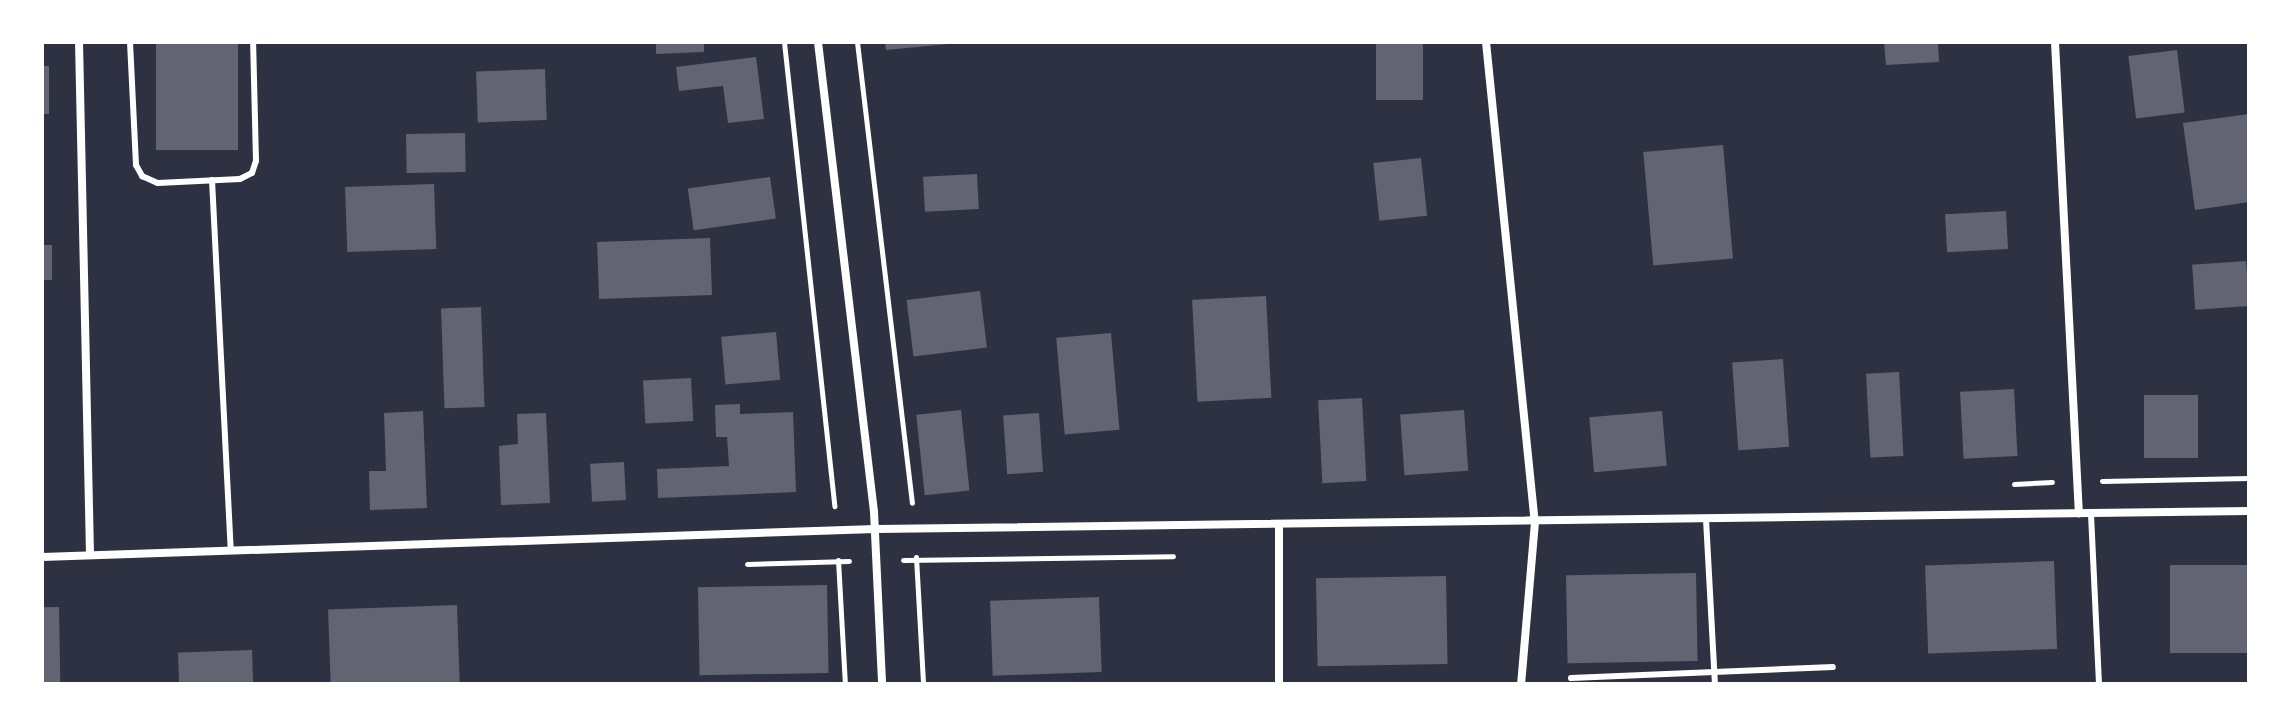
<!DOCTYPE html>
<style>
body{margin:0}
#map{position:relative;width:2291px;height:726px;overflow:hidden;background:#2d3142;font-family:"DejaVu Sans",sans-serif}
div>[style]{position:absolute}
[style*='--x']{left:calc(var(--x)*1px);top:calc(var(--y)*1px);width:calc(var(--w)*1px);rotate:calc(var(--a)*1deg)}
.building>*{inset:0;background:#626471;transform-origin:0 0}
.path>*{height:5px;margin:-2.5px;padding:0 2.5px;transform-origin:2.5px;border-radius:2.5px;background:#fff}
.service>*{height:6px;margin:-3px;padding:0 3px;transform-origin:3px;border-radius:3px;background:#fff}
.minor>*{height:8px;margin:-4px;padding:0 4px;transform-origin:4px;border-radius:4px;background:#fff}
span{translate:-50% -50%;white-space:nowrap;text-align:center;line-height:1.15;-webkit-text-stroke:6px #fff;paint-order:stroke}
.frame{position:absolute;inset:0;border:44px solid #fff;pointer-events:none}
</style>
<div id="map">
<div class="building">
<div style="left:156px;top:42px;width:82px;height:108px"></div>
<div style="clip-path:polygon(656px 42px,704px 42px,704px 52px,656px 54px)"></div>
<div style="clip-path:polygon(885px 42px,948px 42px,948px 44px,886px 50px)"></div>
<div style="left:1376px;top:42px;width:47px;height:58px"></div>
<div style="clip-path:polygon(1884px 42px,1938px 42px,1939px 62px,1886px 65px)"></div>
<div style="left:2177px;top:50px;width:63px;height:49px;rotate:83deg"></div>
<div style="clip-path:polygon(756px 57px,764px 119px,728px 123px,723px 86px,679px 91px,676px 67px)"></div>
<div style="left:42px;top:66px;width:7px;height:48px"></div>
<div style="left:545px;top:69px;width:51px;height:69px;rotate:88deg"></div>
<div style="clip-path:polygon(2249px 114px,2249px 202px,2195px 210px,2183px 123px)"></div>
<div style="left:465px;top:133px;width:39px;height:59px;rotate:89deg"></div>
<div style="left:1723px;top:145px;width:114px;height:80px;rotate:85deg"></div>
<div style="left:1421px;top:158px;width:58px;height:48px;rotate:84deg"></div>
<div style="left:977px;top:174px;width:35px;height:54px;rotate:87deg"></div>
<div style="left:770px;top:177px;width:42px;height:83px;rotate:82deg"></div>
<div style="left:434px;top:184px;width:65px;height:89px;rotate:88deg"></div>
<div style="left:2006px;top:211px;width:38px;height:61px;rotate:87deg"></div>
<div style="left:710px;top:238px;width:57px;height:113px;rotate:88deg"></div>
<div style="left:42px;top:245px;width:10px;height:35px"></div>
<div style="left:2246px;top:261px;width:45px;height:54px;rotate:86deg"></div>
<div style="left:980px;top:291px;width:57px;height:74px;rotate:83deg"></div>
<div style="left:1266px;top:296px;width:102px;height:74px;rotate:87deg"></div>
<div style="left:481px;top:307px;width:100px;height:40px;rotate:88deg"></div>
<div style="left:776px;top:332px;width:48px;height:55px;rotate:85deg"></div>
<div style="left:1111px;top:333px;width:97px;height:55px;rotate:85deg"></div>
<div style="left:1783px;top:359px;width:88px;height:51px;rotate:86deg"></div>
<div style="left:1899px;top:372px;width:84px;height:33px;rotate:87deg"></div>
<div style="left:691px;top:378px;width:43px;height:48px;rotate:87deg"></div>
<div style="left:2014px;top:389px;width:67px;height:54px;rotate:87deg"></div>
<div style="left:2144px;top:395px;width:54px;height:63px"></div>
<div style="left:1362px;top:398px;width:83px;height:44px;rotate:87deg"></div>
<div style="clip-path:polygon(740px 404px,740px 414px,793px 412px,796px 492px,658px 498px,657px 469px,729px 466px,727px 437px,716px 437px,715px 405px)"></div>
<div style="left:961px;top:410px;width:81px;height:45px;rotate:84deg"></div>
<div style="left:1464px;top:410px;width:61px;height:64px;rotate:86deg"></div>
<div style="clip-path:polygon(423px 411px,427px 508px,370px 510px,369px 471px,386px 471px,384px 413px)"></div>
<div style="left:1662px;top:411px;width:55px;height:73px;rotate:85deg"></div>
<div style="clip-path:polygon(546px 413px,550px 503px,501px 505px,499px 446px,518px 444px,517px 414px)"></div>
<div style="left:1039px;top:413px;width:59px;height:36px;rotate:86deg"></div>
<div style="left:624px;top:462px;width:38px;height:34px;rotate:87deg"></div>
<div style="left:2054px;top:561px;width:88px;height:129px;rotate:88deg"></div>
<div style="left:2249px;top:565px;width:88px;height:79px;rotate:90deg"></div>
<div style="left:1696px;top:573px;width:88px;height:130px;rotate:89deg"></div>
<div style="left:1446px;top:576px;width:88px;height:130px;rotate:89deg"></div>
<div style="left:827px;top:585px;width:88px;height:129px;rotate:89deg"></div>
<div style="left:1099px;top:597px;width:75px;height:109px;rotate:88deg"></div>
<div style="left:457px;top:605px;width:79px;height:129px;rotate:88deg"></div>
<div style="left:59px;top:607px;width:77px;height:17px;rotate:89deg"></div>
<div style="left:252px;top:650px;width:34px;height:74px;rotate:88deg"></div>
</div>
<div class="path">
<div style="--x:784;--y:42;--w:467;--a:83.8"></div>
<div style="--x:857;--y:42;--w:464;--a:83.2"></div>
<div style="--x:2102;--y:481;--w:147;--a:-1.2"></div>
<div style="--x:2014;--y:484;--w:38;--a:-3"></div>
<div style="--x:916;--y:557;--w:127;--a:86.8"></div>
<div style="--x:838;--y:560;--w:124;--a:86.8"></div>
<div style="--x:903;--y:560;--w:270;--a:-0.8"></div>
<div style="--x:747;--y:564;--w:102;--a:-1.7"></div>
</div>
<div class="service">
<div style="--x:130;--y:42;--w:123;--a:87.2"></div>
<div style="--x:136;--y:165;--w:13;--a:61"></div>
<div style="--x:142;--y:176;--w:17;--a:24"></div>
<div style="--x:158;--y:183;--w:82;--a:-2.8"></div>
<div style="--x:240;--y:179;--w:13;--a:-27"></div>
<div style="--x:252;--y:173;--w:13;--a:-72"></div>
<div style="--x:256;--y:161;--w:119;--a:-91.4"></div>
<div style="--x:212;--y:180;--w:370;--a:87.1"></div>
<div style="--x:2091;--y:514;--w:170;--a:87.3"></div>
<div style="--x:1706;--y:519;--w:165;--a:86.9"></div>
<div style="--x:1571;--y:678;--w:262;--a:-2.4"></div>
</div>
<div class="minor">
<div style="--x:79;--y:42;--w:513;--a:88.77"></div>
<div style="--x:818;--y:42;--w:473;--a:83.2"></div>
<div style="--x:874;--y:512;--w:172;--a:87.3"></div>
<div style="--x:1486;--y:42;--w:482;--a:84.2"></div>
<div style="--x:1535;--y:522;--w:163;--a:94.9"></div>
<div style="--x:2055;--y:42;--w:472;--a:87.1"></div>
<div style="--x:1279;--y:525;--w:159;--a:90"></div>
<div style="--x:42;--y:557;--w:834;--a:-1.92"></div>
<div style="--x:876;--y:529;--w:1373;--a:-0.75"></div>
</div>
<div class="frame"></div>
</div>
